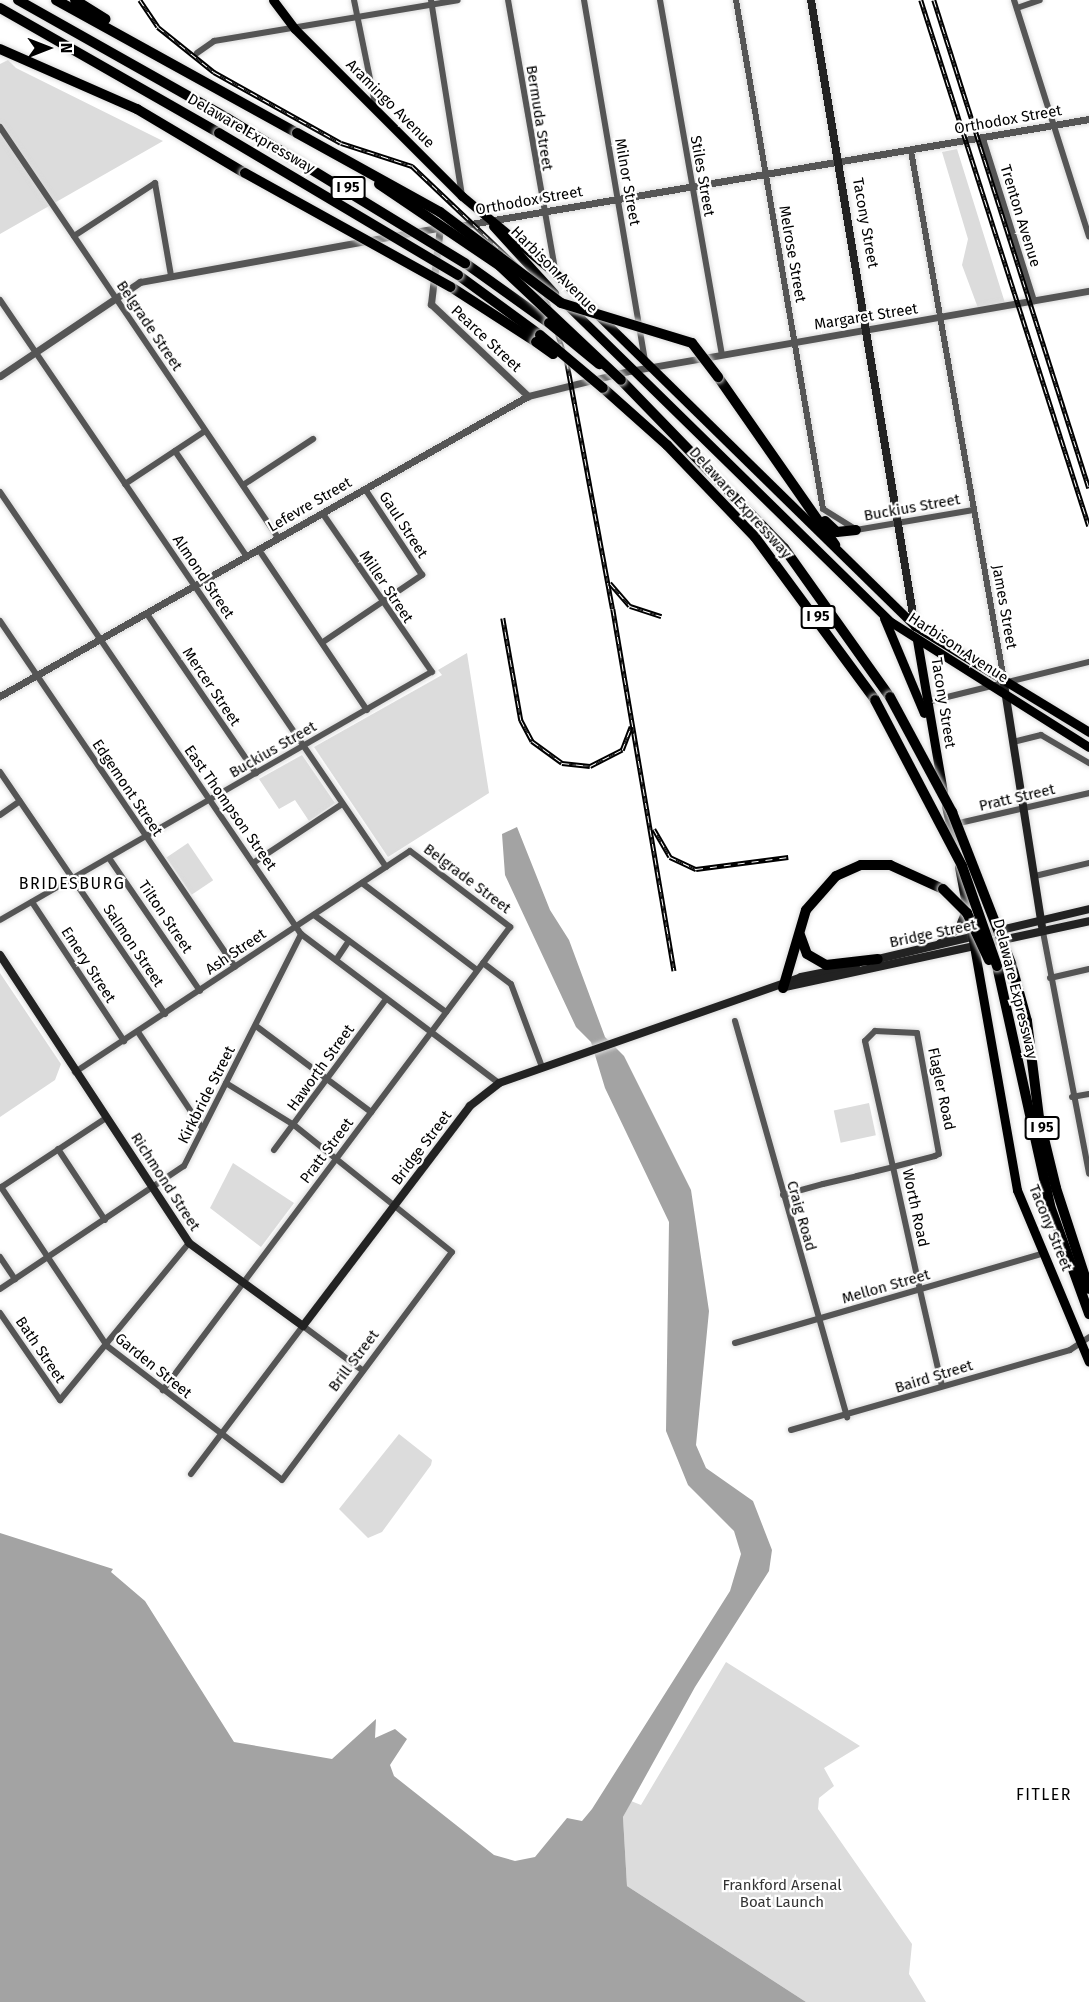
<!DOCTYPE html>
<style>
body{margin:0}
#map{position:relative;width:1089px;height:2002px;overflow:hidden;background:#fff;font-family:"Fira Sans",sans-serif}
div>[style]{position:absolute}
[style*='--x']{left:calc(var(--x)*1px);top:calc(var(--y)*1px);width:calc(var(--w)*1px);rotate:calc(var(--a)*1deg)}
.green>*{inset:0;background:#dcdcdc;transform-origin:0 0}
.water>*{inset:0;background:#a3a3a3}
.roads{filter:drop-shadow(0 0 2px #dbdbdb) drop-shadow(0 0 2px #dbdbdb)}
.minor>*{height:6px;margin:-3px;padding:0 3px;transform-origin:3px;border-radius:3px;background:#555}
.tertiary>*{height:7px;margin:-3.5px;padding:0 3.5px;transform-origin:3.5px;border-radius:3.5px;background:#555}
.secondary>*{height:8px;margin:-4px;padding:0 4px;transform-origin:4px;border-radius:4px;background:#222}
.primary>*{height:9px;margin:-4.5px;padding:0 4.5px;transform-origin:4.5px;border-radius:4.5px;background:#000}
.motorway>*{height:10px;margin:-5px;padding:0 5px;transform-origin:5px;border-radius:5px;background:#000}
.rail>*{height:4.5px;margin-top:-2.25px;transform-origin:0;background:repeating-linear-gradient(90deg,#fff 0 7px,#000 0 14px);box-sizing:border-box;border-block:2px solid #000}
.bridges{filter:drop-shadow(0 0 2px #dbdbdb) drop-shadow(0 0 2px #dbdbdb)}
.motorway-bridge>*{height:10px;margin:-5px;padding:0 5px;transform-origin:5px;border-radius:5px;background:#000}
span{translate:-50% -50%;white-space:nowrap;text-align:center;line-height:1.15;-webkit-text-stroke:4.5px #fff;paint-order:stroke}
.shield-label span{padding:2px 4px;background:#fff;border:2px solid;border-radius:4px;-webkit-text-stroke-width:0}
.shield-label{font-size:14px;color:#000;font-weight:700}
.street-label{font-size:15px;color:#000}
.park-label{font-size:15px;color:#333}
.neighbourhood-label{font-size:16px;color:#000;letter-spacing:1.5px}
.north{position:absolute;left:18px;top:18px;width:60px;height:60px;-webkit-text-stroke:4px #fff;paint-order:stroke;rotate:90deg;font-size:16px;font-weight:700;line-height:24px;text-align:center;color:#000}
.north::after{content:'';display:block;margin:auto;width:21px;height:27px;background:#000;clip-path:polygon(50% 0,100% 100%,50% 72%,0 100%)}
</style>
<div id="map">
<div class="green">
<div style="clip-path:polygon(8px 60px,16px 68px,163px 141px,0 234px,0 64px)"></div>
<div style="clip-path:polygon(957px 149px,1005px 303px,978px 308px,962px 265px,968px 239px,942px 152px)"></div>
<div style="clip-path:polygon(467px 653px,489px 793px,388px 857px,314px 747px,442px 675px,438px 670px)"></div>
<div style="clip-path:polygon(302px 755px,335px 803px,309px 821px,295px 800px,279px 809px,259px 779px)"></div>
<div style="left:188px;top:843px;width:45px;height:26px;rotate:56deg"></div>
<div style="clip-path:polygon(0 973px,61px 1064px,55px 1080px,0 1117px)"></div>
<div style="left:869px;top:1103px;width:33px;height:36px;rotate:78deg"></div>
<div style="clip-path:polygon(233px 1163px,294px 1203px,261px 1247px,210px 1208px)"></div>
<div style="clip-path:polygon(399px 1434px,432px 1460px,431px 1465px,382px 1532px,368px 1538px,339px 1509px)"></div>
<div style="clip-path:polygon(726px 1662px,860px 1746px,824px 1768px,834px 1786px,819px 1798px,818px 1809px,912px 1944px,909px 1974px,926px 2002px,806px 2002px,627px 1886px,623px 1817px,631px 1801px,641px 1805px)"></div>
</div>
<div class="water">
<div style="clip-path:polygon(517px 827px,550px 910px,569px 940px,605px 1037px,624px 1056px,691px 1190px,709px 1311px,696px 1445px,706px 1468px,753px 1501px,772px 1550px,769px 1571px,695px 1687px,623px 1817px,627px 1886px,806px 2002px,0 2002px,0 1533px,113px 1569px,111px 1572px,145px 1601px,234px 1742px,332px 1759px,376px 1719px,375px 1738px,395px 1729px,407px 1739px,390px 1765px,394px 1776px,494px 1855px,515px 1861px,535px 1857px,567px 1818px,582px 1821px,592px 1809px,730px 1591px,741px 1554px,734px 1531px,688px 1485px,666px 1431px,669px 1222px,605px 1088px,591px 1042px,576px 1027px,505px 875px,502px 834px)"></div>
</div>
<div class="roads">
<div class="minor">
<div style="--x:354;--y:0;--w:110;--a:78.5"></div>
<div style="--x:431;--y:0;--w:197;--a:81"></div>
<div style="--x:508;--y:0;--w:279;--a:80.1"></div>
<div style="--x:584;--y:0;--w:365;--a:80.4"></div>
<div style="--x:660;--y:0;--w:360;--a:80.1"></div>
<div style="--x:736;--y:0;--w:516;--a:80.3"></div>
<div style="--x:823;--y:509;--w:39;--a:32"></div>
<div style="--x:856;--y:530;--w:119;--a:-9.7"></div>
<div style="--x:1014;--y:0;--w:248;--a:72.4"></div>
<div style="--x:1017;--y:8;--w:24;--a:-19"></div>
<div style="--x:197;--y:53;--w:21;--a:-35"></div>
<div style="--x:214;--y:41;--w:247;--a:-9.5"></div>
<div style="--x:0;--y:127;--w:496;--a:55.9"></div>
<div style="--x:983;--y:139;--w:170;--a:72.5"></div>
<div style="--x:911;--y:151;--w:537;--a:80.03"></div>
<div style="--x:74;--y:236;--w:97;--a:-33.2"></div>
<div style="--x:155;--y:183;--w:94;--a:80.2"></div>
<div style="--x:0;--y:300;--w:686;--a:55.75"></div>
<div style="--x:175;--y:451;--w:128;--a:55.8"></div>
<div style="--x:125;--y:484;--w:96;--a:-33.5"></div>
<div style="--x:243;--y:485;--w:84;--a:-33.3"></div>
<div style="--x:0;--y:492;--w:535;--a:55.75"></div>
<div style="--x:301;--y:934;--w:248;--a:37"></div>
<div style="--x:259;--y:550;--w:193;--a:56"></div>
<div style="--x:147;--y:614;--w:193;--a:55.6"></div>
<div style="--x:0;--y:621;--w:418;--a:55.8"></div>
<div style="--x:323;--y:642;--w:120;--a:-34.1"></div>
<div style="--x:422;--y:575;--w:103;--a:-123.5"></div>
<div style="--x:927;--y:702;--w:167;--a:-13.9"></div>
<div style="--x:1013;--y:742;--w:29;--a:-14"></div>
<div style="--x:1041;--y:735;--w:56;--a:30.3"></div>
<div style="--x:0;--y:772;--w:293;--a:55.7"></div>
<div style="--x:0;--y:815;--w:24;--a:-35"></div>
<div style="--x:955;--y:824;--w:138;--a:-13"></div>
<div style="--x:109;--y:858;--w:161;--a:55.6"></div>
<div style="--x:253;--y:863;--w:107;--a:-33.5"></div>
<div style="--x:1035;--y:876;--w:56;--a:-13.5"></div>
<div style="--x:362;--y:883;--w:144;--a:37.1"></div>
<div style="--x:32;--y:902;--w:167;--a:56.5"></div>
<div style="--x:314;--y:915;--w:164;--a:36.3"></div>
<div style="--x:0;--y:920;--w:498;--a:-29.9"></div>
<div style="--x:432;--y:672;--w:192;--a:-124.6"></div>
<div style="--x:1043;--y:932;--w:246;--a:79.2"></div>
<div style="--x:336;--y:960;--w:23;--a:-56"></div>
<div style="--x:483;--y:963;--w:35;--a:37"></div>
<div style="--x:511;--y:984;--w:89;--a:69.5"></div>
<div style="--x:1050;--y:978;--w:40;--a:-13"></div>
<div style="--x:735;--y:1021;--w:412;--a:74.2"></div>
<div style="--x:256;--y:1026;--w:144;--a:36.8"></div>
<div style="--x:138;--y:1032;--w:115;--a:56.3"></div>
<div style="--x:75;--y:1072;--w:401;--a:-33.4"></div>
<div style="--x:410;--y:851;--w:126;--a:37.2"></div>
<div style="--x:510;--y:927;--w:579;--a:126.85"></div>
<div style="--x:1072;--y:1097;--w:17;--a:-10"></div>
<div style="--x:58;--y:1149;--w:85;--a:56.5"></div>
<div style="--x:274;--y:1150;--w:188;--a:-53.4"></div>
<div style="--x:1;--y:1187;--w:191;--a:56.3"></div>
<div style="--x:107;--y:1346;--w:220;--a:37.4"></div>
<div style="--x:282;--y:1480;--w:284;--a:-53.3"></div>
<div style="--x:452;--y:1252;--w:203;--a:-141.2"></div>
<div style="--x:294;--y:1125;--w:80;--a:-148.3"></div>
<div style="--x:0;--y:1188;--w:127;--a:-33.4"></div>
<div style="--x:783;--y:1195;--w:41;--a:-15.4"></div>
<div style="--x:823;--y:1184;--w:35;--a:-13"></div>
<div style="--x:857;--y:1176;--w:37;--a:-14"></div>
<div style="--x:893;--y:1167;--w:43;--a:-14.7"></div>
<div style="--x:935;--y:1156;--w:4;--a:-27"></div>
<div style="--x:939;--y:1154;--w:123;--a:-100.3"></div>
<div style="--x:917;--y:1033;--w:42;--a:-177.3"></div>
<div style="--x:875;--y:1031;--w:14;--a:135"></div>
<div style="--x:865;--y:1041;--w:129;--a:77.5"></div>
<div style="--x:893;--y:1167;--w:126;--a:77.6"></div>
<div style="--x:920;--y:1290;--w:98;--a:77.1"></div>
<div style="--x:0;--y:1257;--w:27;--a:56"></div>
<div style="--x:0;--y:1289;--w:221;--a:-33.8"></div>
<div style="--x:184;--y:1166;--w:260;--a:-63.2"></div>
<div style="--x:0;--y:1313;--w:106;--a:55.4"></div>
<div style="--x:60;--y:1400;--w:203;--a:-50.6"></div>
<div style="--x:735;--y:1343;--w:322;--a:-16.2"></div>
<div style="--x:791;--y:1430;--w:290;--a:-16"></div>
<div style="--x:1070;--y:1350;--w:23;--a:-34"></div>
<div style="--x:191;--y:1474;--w:186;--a:-52.9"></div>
<div style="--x:303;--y:1326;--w:74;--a:36.7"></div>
</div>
<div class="tertiary">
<div style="--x:459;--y:226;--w:639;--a:-9.64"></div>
<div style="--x:440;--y:227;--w:78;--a:96.7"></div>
<div style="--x:431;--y:304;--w:134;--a:43.5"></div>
<div style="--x:0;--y:376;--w:169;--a:-33.9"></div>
<div style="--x:140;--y:282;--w:307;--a:-10.3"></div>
<div style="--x:0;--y:696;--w:607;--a:-29.6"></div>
<div style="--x:528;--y:396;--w:104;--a:-13.9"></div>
<div style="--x:629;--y:371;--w:467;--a:-9.9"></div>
</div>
<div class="secondary">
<div style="--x:811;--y:0;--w:635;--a:80.57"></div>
<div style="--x:1004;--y:684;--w:245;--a:81.1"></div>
<div style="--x:939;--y:944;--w:26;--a:-39"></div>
<div style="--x:959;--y:928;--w:22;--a:-68"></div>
<div style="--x:0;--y:955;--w:344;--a:56.7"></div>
<div style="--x:189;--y:1243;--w:141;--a:36.1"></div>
<div style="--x:303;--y:1326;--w:276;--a:-52.8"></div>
<div style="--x:470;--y:1106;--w:37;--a:-38"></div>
<div style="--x:499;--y:1083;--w:320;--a:-19.3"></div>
<div style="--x:801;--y:977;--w:56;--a:-11.3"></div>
<div style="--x:874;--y:960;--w:221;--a:-13.3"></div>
<div style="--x:785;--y:987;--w:311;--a:-12.2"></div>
</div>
<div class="primary">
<div style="--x:273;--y:0;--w:36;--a:53"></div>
<div style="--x:295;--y:29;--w:236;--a:45"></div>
<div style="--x:462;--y:196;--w:124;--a:39.7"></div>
<div style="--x:557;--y:275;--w:501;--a:44.43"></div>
<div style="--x:915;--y:626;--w:204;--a:31.3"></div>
<div style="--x:493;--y:226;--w:91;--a:47.7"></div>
<div style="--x:566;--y:304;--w:455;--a:44.4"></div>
<div style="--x:891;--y:622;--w:234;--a:32.3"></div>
<div style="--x:884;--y:618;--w:103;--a:67.2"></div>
<div style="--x:917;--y:640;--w:154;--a:80.3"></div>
<div style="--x:946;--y:806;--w:43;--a:77.9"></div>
<div style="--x:959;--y:867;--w:49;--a:79.4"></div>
<div style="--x:971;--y:929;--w:265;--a:80"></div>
<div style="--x:1017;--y:1190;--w:186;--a:67.3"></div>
</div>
<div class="motorway">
<div style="--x:18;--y:0;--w:240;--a:29.4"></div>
<div style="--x:56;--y:0;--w:275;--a:28.9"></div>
<div style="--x:75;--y:0;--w:36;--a:32"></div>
<div style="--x:0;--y:8;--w:252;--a:29.7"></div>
<div style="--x:0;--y:49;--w:150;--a:23.7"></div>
<div style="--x:137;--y:109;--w:126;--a:30.7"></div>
<div style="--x:465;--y:263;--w:103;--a:35.5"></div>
<div style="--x:458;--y:275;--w:102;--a:36.2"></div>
<div style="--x:451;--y:287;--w:101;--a:32.9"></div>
<div style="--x:718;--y:377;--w:205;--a:55.1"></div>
<div style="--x:621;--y:380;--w:234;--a:45.9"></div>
<div style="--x:784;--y:548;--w:183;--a:54.6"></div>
<div style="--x:603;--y:388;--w:86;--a:41.7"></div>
<div style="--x:667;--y:445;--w:127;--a:46.3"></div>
<div style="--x:755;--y:537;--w:202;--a:53.6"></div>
<div style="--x:825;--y:521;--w:16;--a:43"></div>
<div style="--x:837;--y:532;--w:19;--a:-6"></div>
<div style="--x:800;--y:935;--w:20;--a:70"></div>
<div style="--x:807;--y:954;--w:22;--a:30"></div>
<div style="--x:826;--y:965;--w:52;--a:-6.6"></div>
<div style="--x:1011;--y:963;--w:60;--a:74.6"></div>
<div style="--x:1027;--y:1021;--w:98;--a:82.9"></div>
<div style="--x:1039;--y:1118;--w:72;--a:76.3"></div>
<div style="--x:1056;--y:1188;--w:106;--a:71.9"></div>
<div style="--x:997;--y:966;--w:246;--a:77.5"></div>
<div style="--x:1050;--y:1206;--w:115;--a:70.1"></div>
<div style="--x:783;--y:988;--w:81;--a:-73.6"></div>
<div style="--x:806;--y:910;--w:45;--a:-48.6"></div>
<div style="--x:836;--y:876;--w:27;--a:-24"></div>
<div style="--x:861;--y:865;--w:29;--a:0"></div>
<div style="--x:890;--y:865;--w:58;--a:24.4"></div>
</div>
</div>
<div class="rail">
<div style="--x:140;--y:0;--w:32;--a:56"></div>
<div style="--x:158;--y:27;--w:72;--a:38.8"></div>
<div style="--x:214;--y:72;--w:145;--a:29.2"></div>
<div style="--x:341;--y:143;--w:75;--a:17.9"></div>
<div style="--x:412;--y:166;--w:166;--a:43.5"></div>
<div style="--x:532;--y:280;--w:29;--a:56"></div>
<div style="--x:548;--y:304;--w:61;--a:71.9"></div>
<div style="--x:567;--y:362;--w:251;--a:79.5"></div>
<div style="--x:613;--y:609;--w:367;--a:80.4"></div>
<div style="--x:921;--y:0;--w:552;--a:72.29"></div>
<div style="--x:934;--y:0;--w:512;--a:72.38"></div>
<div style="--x:610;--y:583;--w:30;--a:49"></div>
<div style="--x:630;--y:606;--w:33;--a:18"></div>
<div style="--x:503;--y:618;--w:104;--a:80"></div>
<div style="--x:521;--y:720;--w:24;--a:62"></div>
<div style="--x:532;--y:741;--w:37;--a:36"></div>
<div style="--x:562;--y:763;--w:28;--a:6"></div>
<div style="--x:590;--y:766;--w:36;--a:-27"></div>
<div style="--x:622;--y:750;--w:25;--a:-69"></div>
<div style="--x:654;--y:829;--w:32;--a:60"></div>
<div style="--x:670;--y:857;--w:29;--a:25"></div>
<div style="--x:696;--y:869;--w:93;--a:-7.4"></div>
</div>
<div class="bridges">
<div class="motorway-bridge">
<div style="--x:227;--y:118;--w:279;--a:31.4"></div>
<div style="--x:219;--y:133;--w:278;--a:30.7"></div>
<div style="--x:297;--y:133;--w:163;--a:28.9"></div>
<div style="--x:440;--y:212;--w:151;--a:36.9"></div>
<div style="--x:561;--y:303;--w:137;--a:17"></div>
<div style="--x:692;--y:343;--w:43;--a:52.6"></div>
<div style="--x:245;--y:173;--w:235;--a:29"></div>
<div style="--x:379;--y:184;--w:146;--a:34.1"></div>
<div style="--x:500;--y:266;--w:166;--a:43.3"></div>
<div style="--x:549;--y:323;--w:65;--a:39.4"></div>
<div style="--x:540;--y:335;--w:82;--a:40.1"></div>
<div style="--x:536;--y:342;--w:21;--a:35"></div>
<div style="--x:890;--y:697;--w:131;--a:61.7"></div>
<div style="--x:952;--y:812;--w:162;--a:68.7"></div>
<div style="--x:875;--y:700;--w:187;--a:62.3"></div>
<div style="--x:962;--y:866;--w:106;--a:70.7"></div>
<div style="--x:943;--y:889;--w:34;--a:45"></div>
<div style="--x:967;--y:913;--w:52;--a:64.9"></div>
</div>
</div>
<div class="shield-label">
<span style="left:348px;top:188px">I 95</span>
<span style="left:818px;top:617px">I 95</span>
<span style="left:1042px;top:1128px">I 95</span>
</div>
<div class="street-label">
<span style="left:390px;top:104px;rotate:45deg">Aramingo Avenue</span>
<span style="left:539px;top:118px;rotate:81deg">Bermuda Street</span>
<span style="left:1008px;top:120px;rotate:-10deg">Orthodox Street</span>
<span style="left:251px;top:134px;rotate:30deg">Delaware Expressway</span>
<span style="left:702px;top:176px;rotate:80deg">Stiles Street</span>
<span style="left:627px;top:182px;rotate:80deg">Milnor Street</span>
<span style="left:529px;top:201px;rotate:-10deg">Orthodox Street</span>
<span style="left:1020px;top:216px;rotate:73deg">Trenton Avenue</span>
<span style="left:865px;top:223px;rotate:80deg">Tacony Street</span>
<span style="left:792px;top:254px;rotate:80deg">Melrose Street</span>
<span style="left:554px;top:270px;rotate:45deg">Harbison Avenue</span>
<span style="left:866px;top:317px;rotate:-9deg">Margaret Street</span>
<span style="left:149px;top:326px;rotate:56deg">Belgrade Street</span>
<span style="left:486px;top:339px;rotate:43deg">Pearce Street</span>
<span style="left:740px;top:503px;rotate:48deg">Delaware Expressway</span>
<span style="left:310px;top:505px;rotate:-30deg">Lefevre Street</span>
<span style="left:912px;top:508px;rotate:-10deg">Buckius Street</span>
<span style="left:403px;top:525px;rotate:57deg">Gaul Street</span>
<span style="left:203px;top:577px;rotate:56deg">Almond Street</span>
<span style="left:386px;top:587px;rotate:56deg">Miller Street</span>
<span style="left:1004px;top:607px;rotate:80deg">James Street</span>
<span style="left:958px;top:648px;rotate:33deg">Harbison Avenue</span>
<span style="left:211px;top:687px;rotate:56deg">Mercer Street</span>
<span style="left:943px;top:703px;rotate:81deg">Tacony Street</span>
<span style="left:273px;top:750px;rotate:-30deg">Buckius Street</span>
<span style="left:127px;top:788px;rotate:56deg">Edgemont Street</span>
<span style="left:1017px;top:798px;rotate:-13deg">Pratt Street</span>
<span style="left:230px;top:808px;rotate:55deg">East Thompson Street</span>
<span style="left:467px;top:879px;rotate:37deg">Belgrade Street</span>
<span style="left:165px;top:917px;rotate:56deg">Tilton Street</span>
<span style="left:933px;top:934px;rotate:-12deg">Bridge Street</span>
<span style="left:133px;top:946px;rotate:56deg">Salmon Street</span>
<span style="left:236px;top:952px;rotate:-34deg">Ash Street</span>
<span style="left:88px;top:965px;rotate:57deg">Emery Street</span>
<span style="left:1015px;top:989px;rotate:76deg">Delaware Expressway</span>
<span style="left:321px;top:1068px;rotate:-54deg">Haworth Street</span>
<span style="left:941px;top:1089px;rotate:78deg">Flagler Road</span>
<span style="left:207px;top:1095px;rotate:-63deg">Kirkbride Street</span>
<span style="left:422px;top:1148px;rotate:-53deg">Bridge Street</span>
<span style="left:327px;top:1151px;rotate:-53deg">Pratt Street</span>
<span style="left:165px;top:1182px;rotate:57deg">Richmond Street</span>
<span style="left:915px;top:1208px;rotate:78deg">Worth Road</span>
<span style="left:801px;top:1216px;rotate:74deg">Craig Road</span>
<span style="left:1050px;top:1228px;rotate:68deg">Tacony Street</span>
<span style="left:886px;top:1287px;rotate:-16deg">Mellon Street</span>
<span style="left:40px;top:1350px;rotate:56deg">Bath Street</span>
<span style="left:354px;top:1361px;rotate:-53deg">Brill Street</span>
<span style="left:153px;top:1366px;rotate:39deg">Garden Street</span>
<span style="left:934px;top:1377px;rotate:-17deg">Baird Street</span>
</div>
<div class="park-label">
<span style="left:782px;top:1894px">Frankford Arsenal<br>Boat Launch</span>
</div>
<div class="neighbourhood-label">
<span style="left:72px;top:884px">BRIDESBURG</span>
<span style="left:1044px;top:1795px">FITLER</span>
</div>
<div class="north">N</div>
</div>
